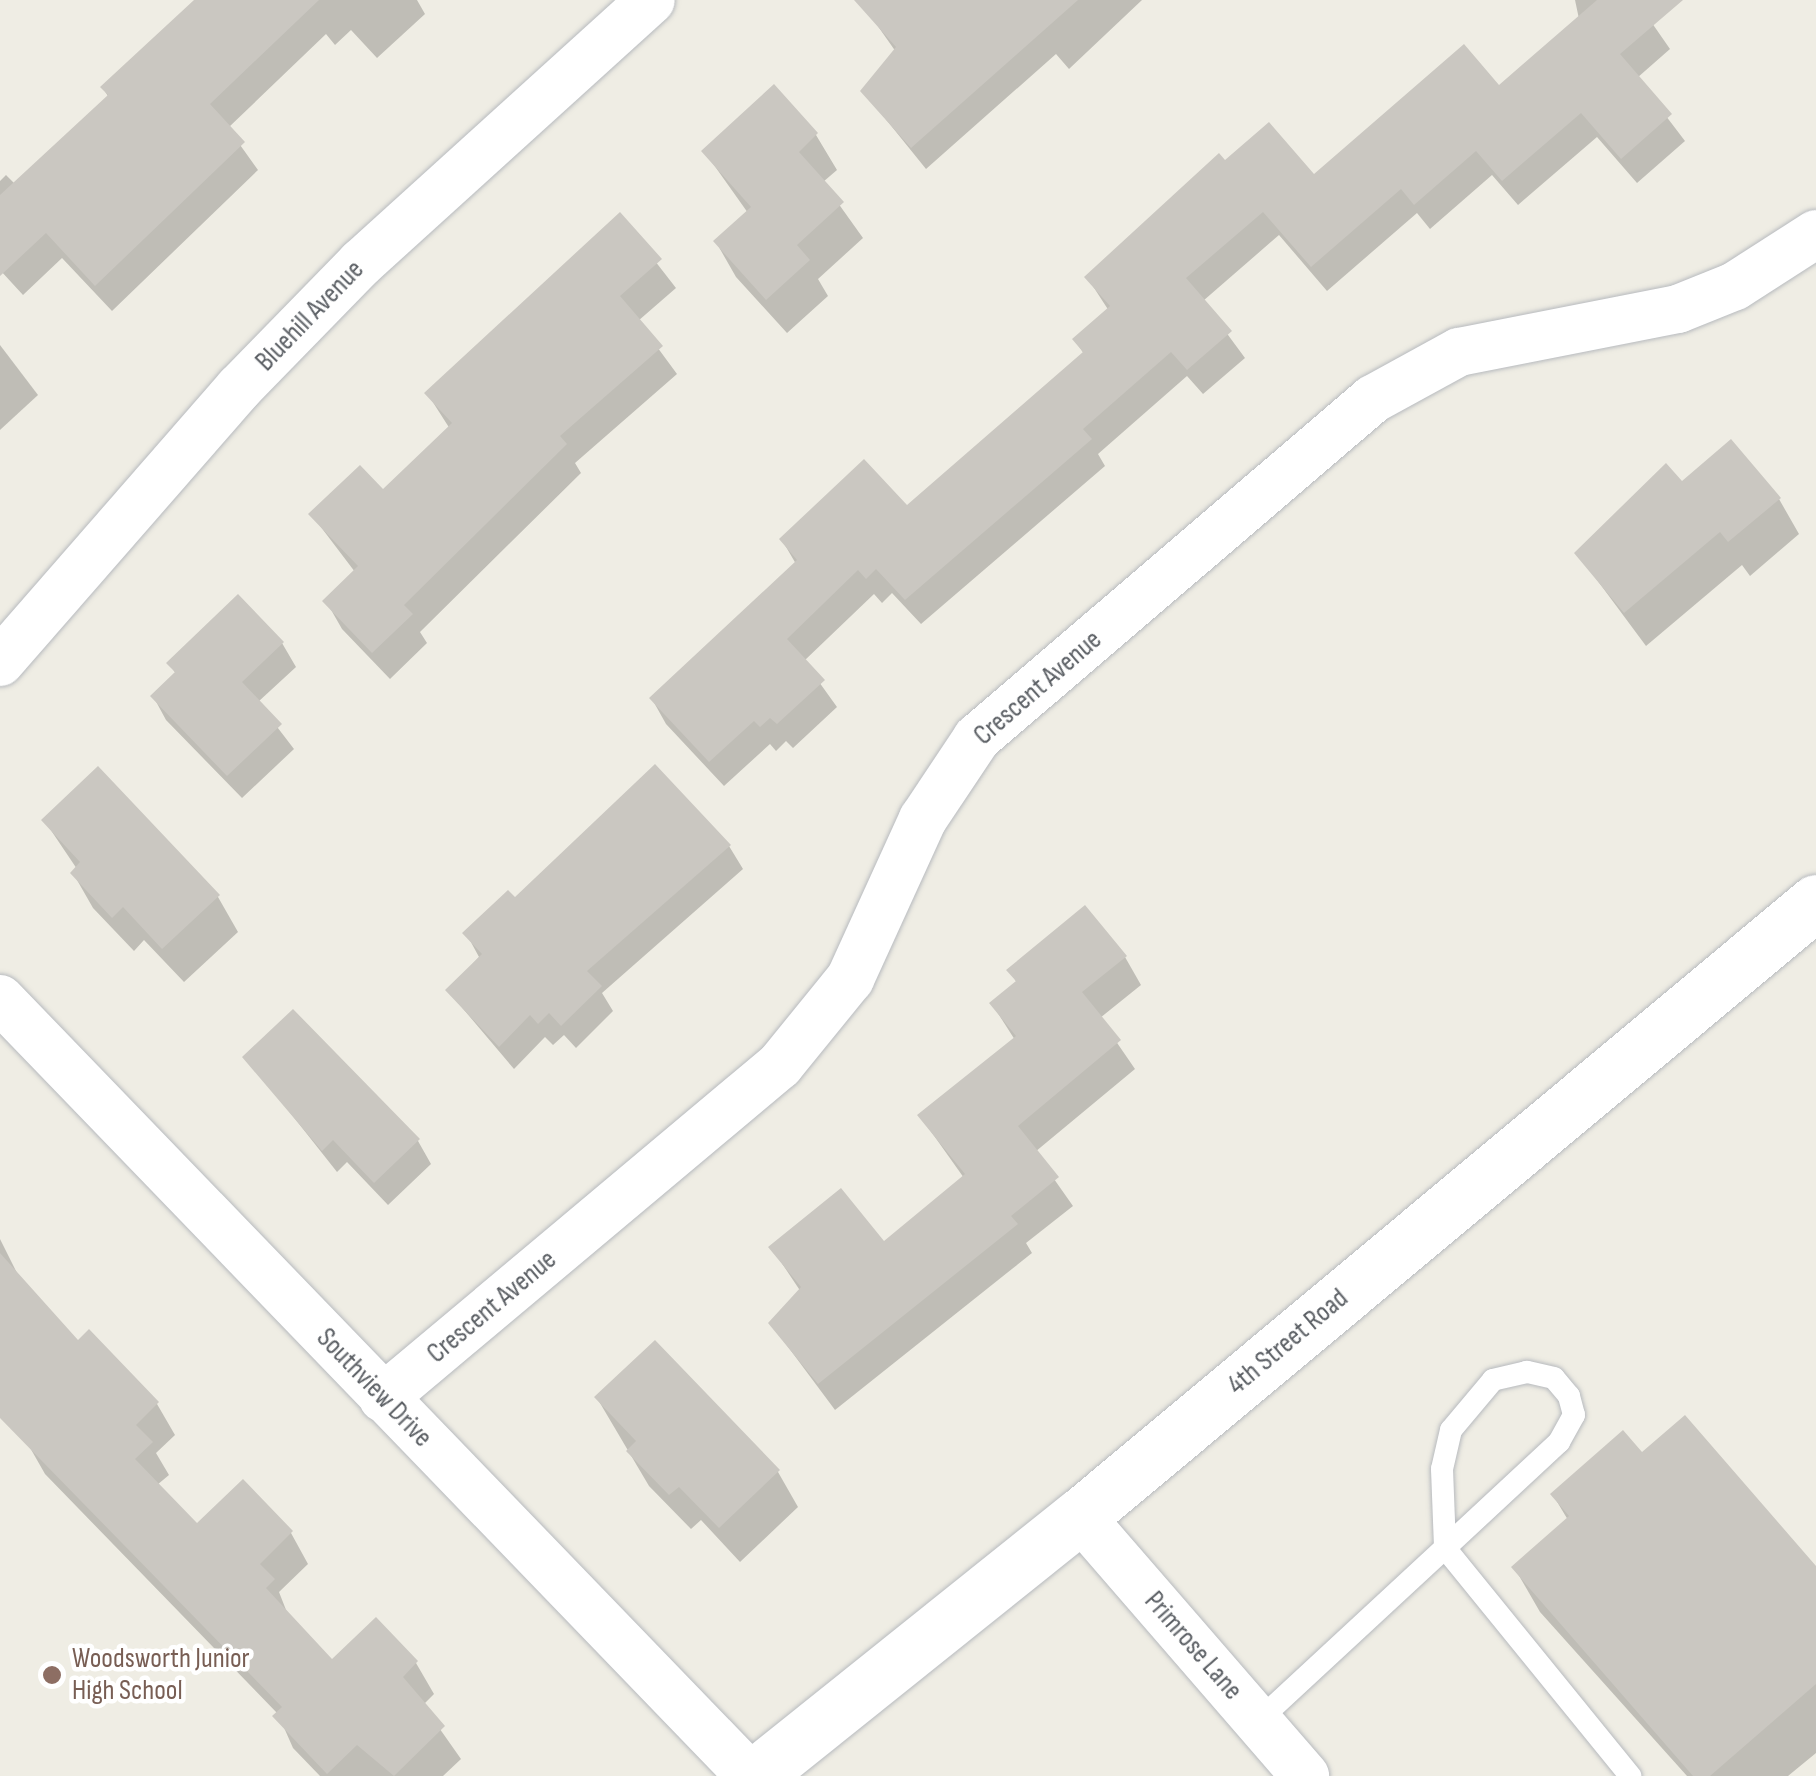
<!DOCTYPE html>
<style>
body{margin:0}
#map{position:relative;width:1816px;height:1776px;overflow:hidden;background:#efede4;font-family:"Sofia Sans Condensed",sans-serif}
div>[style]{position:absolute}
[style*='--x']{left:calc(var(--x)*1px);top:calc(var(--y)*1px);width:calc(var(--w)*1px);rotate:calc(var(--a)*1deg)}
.shadow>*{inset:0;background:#0003}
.building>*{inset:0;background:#cac7c1}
.roads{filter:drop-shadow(0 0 2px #b7babe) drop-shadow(0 0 2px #b7babe)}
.lane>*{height:22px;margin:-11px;padding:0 11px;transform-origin:11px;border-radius:11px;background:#fff}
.street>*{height:48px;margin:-24px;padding:0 24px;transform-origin:24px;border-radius:24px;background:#fff}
.secondary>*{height:55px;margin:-27.5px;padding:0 27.5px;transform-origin:27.5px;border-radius:27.5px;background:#fff}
.dots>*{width:28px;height:28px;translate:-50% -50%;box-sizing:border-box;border:5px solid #fff;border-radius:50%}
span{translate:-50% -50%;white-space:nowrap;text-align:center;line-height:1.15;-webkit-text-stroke:9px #fff;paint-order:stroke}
.street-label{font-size:28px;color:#5c6065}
.education-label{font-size:28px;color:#785e54}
.left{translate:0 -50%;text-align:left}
</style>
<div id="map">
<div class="shadow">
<div style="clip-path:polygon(213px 0,417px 0,425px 14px,377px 58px,351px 30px,335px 45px,326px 34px,228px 128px,258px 170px,112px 311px,62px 258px,23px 295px,0 270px,0 181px,6px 175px,15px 184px,109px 98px,103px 88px)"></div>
<div style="clip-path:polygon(888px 0,1142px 0,1069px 69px,1056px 54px,926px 169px,863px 91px,896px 52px,870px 15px)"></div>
<div style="clip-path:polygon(1575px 0,1636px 0,1670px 49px,1637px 78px,1685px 141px,1637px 183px,1597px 137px,1518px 205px,1492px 175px,1430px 229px,1417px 213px,1327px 291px,1279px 235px,1203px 301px,1245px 358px,1203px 394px,1187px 376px,1098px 454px,1105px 466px,921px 624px,892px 593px,882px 603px,874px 594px,804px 661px,837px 707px,793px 748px,786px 741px,776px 751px,770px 744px,724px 786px,666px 724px,652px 699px,796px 564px,782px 540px,907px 508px,1084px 354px,1075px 340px,1109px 311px,1087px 277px,1225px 163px,1314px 177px,1499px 88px,1579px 19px)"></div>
<div style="clip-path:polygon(773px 87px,816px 135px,837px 170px,823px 182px,863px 238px,818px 279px,828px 296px,787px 333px,736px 277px,716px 242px,748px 213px,704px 151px)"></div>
<div style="clip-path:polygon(620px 216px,676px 288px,638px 321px,677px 374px,575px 463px,581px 473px,420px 632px,427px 643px,390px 679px,342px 629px,326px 601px,355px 572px,311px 514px,383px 493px,450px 429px,427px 393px)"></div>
<div style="clip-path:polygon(0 345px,38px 395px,0 430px)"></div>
<div style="clip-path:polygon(1779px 499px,1799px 534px,1750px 576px,1742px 565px,1646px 646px,1577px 553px)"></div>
<div style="clip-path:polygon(282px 643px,296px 667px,258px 702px,294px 749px,242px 798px,166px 720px,153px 696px,176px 674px,169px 663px)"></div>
<div style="clip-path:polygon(44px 820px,218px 897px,238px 932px,184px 982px,144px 940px,134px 951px,93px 908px,73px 873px,77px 869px)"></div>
<div style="clip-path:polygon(729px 846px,743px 869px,602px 993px,613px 1011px,576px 1048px,564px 1035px,553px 1045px,545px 1037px,514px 1069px,448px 991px,479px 957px,466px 933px,515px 900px)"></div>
<div style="clip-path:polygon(1125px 957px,1141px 985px,1100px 1018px,1135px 1069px,1035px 1152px,1073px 1206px,1026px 1243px,1032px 1253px,835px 1410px,771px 1324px,801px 1292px,771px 1247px,884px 1244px,964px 1178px,920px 1116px,1015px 1040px,992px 1004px,1017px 983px,1009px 970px)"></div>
<div style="clip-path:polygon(246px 1057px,418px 1141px,431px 1164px,388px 1205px,347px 1162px,337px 1172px)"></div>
<div style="clip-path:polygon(0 1239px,20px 1279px,78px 1343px,157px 1404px,175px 1435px,156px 1453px,169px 1475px,157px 1485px,197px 1526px,291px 1533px,308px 1564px,279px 1592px,288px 1615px,332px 1662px,416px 1663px,434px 1694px,423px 1705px,461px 1759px,443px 1776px,320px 1776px,293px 1748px,278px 1714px,45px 1474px,0 1395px)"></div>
<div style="clip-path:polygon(597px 1398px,778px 1472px,798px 1507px,740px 1562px,701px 1520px,691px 1529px,649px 1486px)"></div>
<div style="clip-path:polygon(1642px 1456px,1816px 1569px,1816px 1753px,1788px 1776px,1687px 1776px,1540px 1612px,1514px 1567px,1568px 1520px,1553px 1495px)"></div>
</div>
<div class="building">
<div style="clip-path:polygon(194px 0,319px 0,210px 104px,245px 142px,95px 286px,46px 233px,0 276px,0 195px,108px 95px,100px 87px)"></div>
<div style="clip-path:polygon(854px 0,1078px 0,911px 148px,860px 91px,896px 47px)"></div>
<div style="clip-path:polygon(1597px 0,1683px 0,1620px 54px,1672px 114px,1621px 159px,1581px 113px,1502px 181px,1476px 151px,1414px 205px,1401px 189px,1311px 267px,1263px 212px,1186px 278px,1232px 331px,1187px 370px,1171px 352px,1083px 429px,1092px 439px,905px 600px,876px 569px,866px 579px,858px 570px,787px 639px,825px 680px,777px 724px,770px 718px,760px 727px,754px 721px,709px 762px,649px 698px,797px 560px,779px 539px,864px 459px,907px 505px,1083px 352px,1072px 339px,1110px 306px,1084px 277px,1219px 153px,1225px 160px,1269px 122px,1314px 174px,1464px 44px,1499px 85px)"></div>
<div style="clip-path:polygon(774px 84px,818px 133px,799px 152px,844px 202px,797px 245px,810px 260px,766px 300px,713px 241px,751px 207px,701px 151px)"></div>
<div style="clip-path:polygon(620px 212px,662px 259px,620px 296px,663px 346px,560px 436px,567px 444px,404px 605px,413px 614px,372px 653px,322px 601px,358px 566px,308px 514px,360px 465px,383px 489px,452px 423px,424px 393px)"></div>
<div style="clip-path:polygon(1731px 439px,1781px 498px,1728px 542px,1720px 532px,1624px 613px,1574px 553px,1666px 463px,1682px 481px)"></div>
<div style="clip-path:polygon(238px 594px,284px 642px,242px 682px,282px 724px,227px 776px,150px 696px,175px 672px,166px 663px)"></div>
<div style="clip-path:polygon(655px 764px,731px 845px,587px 971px,602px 986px,561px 1026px,549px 1013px,538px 1024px,530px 1015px,499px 1047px,445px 990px,482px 954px,462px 933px,508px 890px,515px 897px)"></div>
<div style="clip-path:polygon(98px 766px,220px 895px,162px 949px,123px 907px,112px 918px,70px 873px,80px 862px,41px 820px)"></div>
<div style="clip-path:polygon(1085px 905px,1127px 956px,1082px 992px,1121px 1040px,1018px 1126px,1059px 1177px,1011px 1216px,1018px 1224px,818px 1384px,768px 1323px,801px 1287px,768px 1247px,841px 1188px,884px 1241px,965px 1174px,917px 1115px,1016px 1036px,989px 1003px,1016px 981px,1006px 970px)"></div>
<div style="clip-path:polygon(293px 1009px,420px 1139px,374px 1183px,333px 1140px,322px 1151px,242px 1057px)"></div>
<div style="clip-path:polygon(0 1253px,78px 1340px,89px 1329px,159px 1402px,136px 1425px,153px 1442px,135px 1459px,197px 1523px,243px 1479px,293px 1531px,260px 1564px,275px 1579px,266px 1588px,332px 1659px,376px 1617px,418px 1661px,403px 1677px,445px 1726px,394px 1776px,357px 1745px,327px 1774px,272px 1716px,282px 1707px,0 1418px)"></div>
<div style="clip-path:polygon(655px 1340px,780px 1470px,719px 1528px,679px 1487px,669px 1495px,626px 1451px,636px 1441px,594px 1397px)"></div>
<div style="clip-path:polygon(1685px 1415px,1816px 1566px,1816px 1684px,1710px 1776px,1693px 1776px,1511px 1567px,1569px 1516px,1550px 1494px,1623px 1430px,1642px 1452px)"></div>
</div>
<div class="roads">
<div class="lane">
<div style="--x:1258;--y:1721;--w:255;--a:-42.8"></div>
<div style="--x:1445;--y:1548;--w:156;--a:-42.9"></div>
<div style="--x:1559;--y:1442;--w:31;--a:-61"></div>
<div style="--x:1574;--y:1415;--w:20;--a:-105"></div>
<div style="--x:1569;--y:1396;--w:23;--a:-130"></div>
<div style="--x:1554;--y:1378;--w:28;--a:-167"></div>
<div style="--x:1527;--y:1372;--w:35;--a:167"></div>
<div style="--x:1493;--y:1380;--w:65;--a:130"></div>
<div style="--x:1451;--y:1430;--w:40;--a:103"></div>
<div style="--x:1442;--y:1469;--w:79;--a:87.8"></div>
<div style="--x:1445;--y:1548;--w:294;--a:50.9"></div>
</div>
<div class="street">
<div style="--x:0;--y:662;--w:364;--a:-48.9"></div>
<div style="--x:239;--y:388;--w:175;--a:-45.7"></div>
<div style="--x:361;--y:263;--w:391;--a:-42.2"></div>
<div style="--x:0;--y:999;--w:1080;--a:46.01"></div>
<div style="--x:383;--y:1398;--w:518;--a:-39.99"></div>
<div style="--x:780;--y:1065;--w:111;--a:-50.9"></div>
<div style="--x:850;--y:979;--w:176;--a:-65.5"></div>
<div style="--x:923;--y:819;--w:97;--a:-56.3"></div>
<div style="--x:977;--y:738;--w:521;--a:-40.57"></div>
<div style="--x:1373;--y:399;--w:98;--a:-28.7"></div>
<div style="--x:1459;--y:352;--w:223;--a:-11.1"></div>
<div style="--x:1678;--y:309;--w:61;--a:-22"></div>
<div style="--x:1735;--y:286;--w:96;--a:-32.7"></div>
<div style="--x:1080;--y:1516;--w:344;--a:49.1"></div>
</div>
<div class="secondary">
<div style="--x:755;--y:1776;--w:416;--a:-38.7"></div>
<div style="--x:1080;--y:1516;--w:958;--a:-39.84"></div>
</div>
</div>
<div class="dots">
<div style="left:52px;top:1675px;background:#8d6e63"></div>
</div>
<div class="street-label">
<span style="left:310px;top:316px;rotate:-46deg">Bluehill Avenue</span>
<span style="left:1038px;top:688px;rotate:-41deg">Crescent Avenue</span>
<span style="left:492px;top:1307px;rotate:-40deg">Crescent Avenue</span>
<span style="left:1288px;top:1342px;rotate:-40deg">4th Street Road</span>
<span style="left:374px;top:1388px;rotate:46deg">Southview Drive</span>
<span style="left:1193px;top:1646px;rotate:49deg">Primrose Lane</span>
</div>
<div class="education-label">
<span class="left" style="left:72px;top:1675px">Woodsworth Junior<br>High School</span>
</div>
</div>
